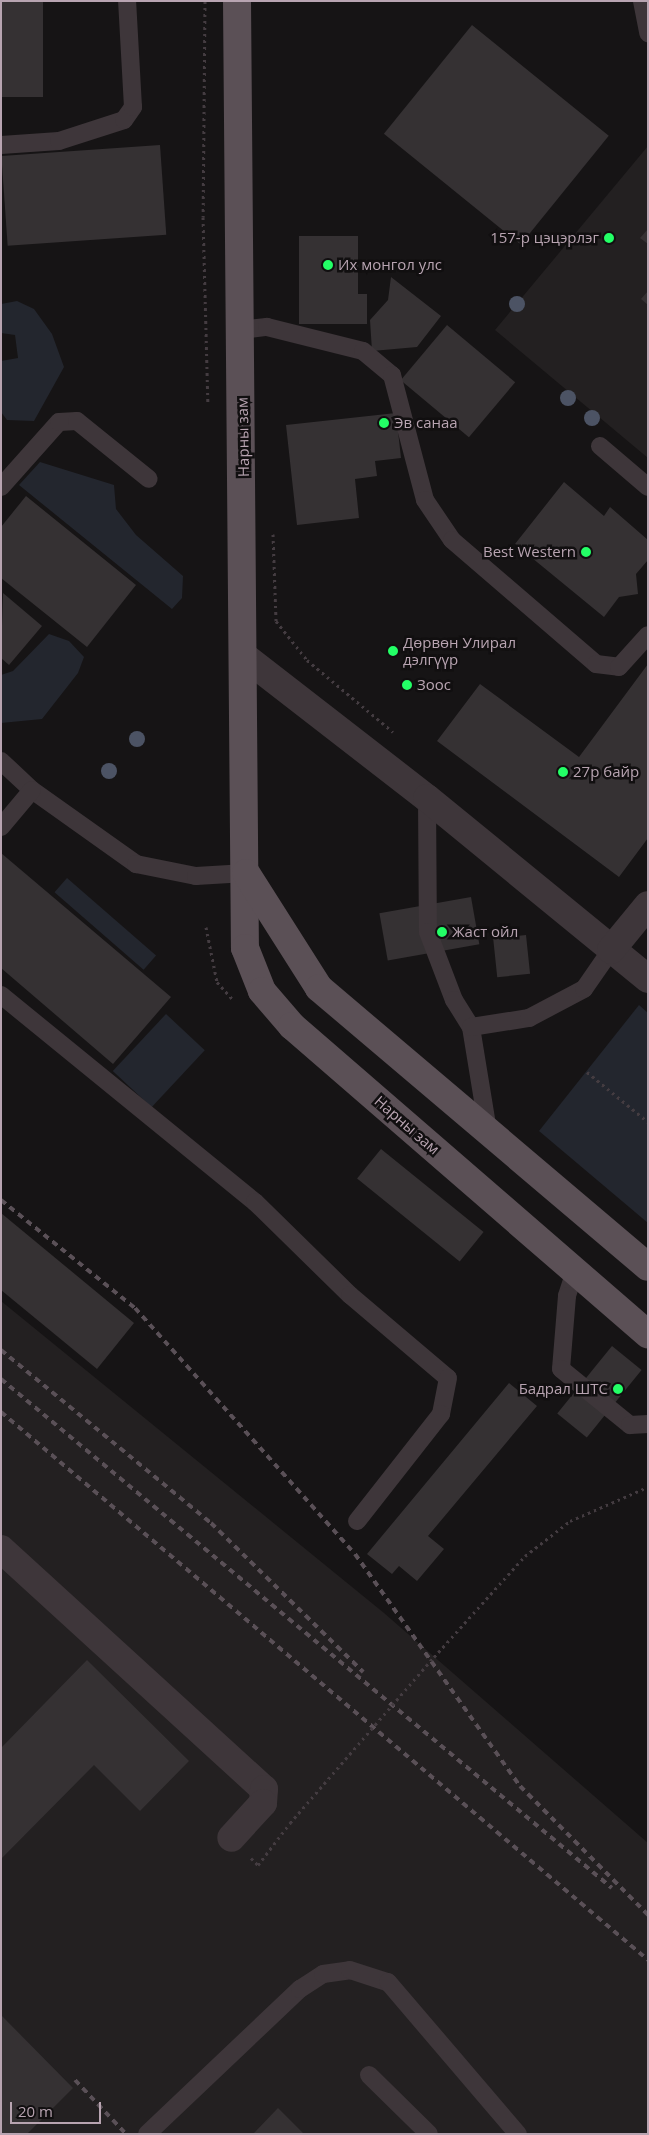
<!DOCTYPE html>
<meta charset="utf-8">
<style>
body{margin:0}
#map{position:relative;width:649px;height:2135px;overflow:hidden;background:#161415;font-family:"Open Sans",sans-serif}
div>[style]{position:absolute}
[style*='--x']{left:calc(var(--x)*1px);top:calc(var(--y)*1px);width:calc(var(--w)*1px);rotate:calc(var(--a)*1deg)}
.built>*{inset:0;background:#232021}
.green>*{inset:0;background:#23262e;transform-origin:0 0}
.building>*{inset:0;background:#353133;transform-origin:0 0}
.path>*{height:3px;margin-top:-1.5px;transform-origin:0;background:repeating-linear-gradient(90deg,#443c41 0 2.5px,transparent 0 6.5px)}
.service>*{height:18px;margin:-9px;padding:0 9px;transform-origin:9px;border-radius:9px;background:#3e363a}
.tertiary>*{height:28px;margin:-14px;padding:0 14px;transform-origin:14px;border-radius:14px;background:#3e363a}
.primary>*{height:28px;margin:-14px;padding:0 14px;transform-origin:14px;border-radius:14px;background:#5b5056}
.rail>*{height:4px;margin-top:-2px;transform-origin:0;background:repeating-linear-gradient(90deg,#5a5057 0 6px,transparent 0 11px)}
.path-bridge>*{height:3px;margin-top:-1.5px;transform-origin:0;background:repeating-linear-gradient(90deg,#443c41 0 2.5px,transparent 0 6.5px)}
.trees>*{width:16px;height:16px;margin:-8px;border-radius:50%;background:#4c5364}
.dots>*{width:14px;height:14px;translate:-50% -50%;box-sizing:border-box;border:2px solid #110f10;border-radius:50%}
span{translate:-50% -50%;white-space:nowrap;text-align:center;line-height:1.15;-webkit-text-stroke:5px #110f10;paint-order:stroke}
.poi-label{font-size:15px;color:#b8a4b1}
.right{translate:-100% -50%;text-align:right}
.left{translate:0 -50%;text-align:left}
.street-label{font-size:15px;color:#b8a4b1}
.frame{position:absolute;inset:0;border:2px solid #b8a4b1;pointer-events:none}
.scale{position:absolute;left:10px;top:2102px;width:91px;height:22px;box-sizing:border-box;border:2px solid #b8a4b1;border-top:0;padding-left:6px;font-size:15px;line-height:18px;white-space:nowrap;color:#b8a4b1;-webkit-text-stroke:4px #110f10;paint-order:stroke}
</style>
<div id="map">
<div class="built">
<div style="clip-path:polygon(648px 146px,648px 458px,495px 330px)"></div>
<div style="clip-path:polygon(1px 1301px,384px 1613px,648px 1843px,648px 2134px,1px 2134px)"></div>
</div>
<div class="green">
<div style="clip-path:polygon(17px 301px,34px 309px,52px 334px,64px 367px,34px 421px,7px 420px,1px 412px,1px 361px,18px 358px,15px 335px,1px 333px,1px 304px)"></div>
<div style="clip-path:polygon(40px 462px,114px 485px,116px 509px,136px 535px,183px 576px,182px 598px,172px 609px,19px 485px)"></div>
<div style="clip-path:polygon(49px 634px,69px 641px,84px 657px,78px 673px,42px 719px,1px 723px,1px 675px,13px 671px)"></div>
<div style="left:67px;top:878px;width:118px;height:19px;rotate:41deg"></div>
<div style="clip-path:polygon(639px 1005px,648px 1013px,648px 1223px,539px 1131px)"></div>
<div style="left:166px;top:1014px;width:53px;height:78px;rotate:43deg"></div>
</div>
<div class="building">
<div style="left:1px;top:1px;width:42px;height:96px"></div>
<div style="left:472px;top:25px;width:176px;height:140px;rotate:39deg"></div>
<div style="left:160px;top:145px;width:90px;height:159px;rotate:86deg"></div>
<div style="clip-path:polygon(648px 229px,648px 244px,640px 238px)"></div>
<div style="clip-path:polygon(299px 236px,358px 236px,358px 294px,367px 294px,367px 324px,299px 324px)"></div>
<div style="clip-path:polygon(391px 277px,441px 316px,417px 347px,372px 351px,370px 320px,388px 300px)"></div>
<div style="clip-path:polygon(648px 291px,648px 305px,641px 299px)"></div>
<div style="left:447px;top:325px;width:89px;height:72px;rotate:40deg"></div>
<div style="clip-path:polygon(396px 413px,401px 458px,375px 461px,377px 476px,355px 479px,359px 518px,297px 525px,286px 425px)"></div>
<div style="clip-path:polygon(564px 482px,604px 516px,610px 507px,648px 540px,648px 560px,636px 574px,638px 594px,619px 597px,604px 617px,515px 544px)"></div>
<div style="clip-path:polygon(26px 496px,136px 585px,87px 647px,1px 578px,1px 527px)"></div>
<div style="clip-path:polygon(3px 593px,42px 626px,9px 665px,1px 658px)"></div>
<div style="clip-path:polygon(648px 664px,648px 838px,619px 877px,437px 741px,480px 684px,579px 757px)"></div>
<div style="clip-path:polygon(1px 853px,171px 997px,113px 1064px,1px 968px)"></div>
<div style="left:471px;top:897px;width:48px;height:93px;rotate:80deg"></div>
<div style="left:526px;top:935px;width:39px;height:33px;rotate:84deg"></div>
<div style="left:381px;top:1149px;width:132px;height:38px;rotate:39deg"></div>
<div style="clip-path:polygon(1px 1213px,134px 1323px,97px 1369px,1px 1290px)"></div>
<div style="left:612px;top:1346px;width:38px;height:87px;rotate:39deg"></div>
<div style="clip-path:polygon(509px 1383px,537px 1406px,428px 1536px,444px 1549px,417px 1581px,399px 1566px,392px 1574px,367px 1554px)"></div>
<div style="clip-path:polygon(87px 1660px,189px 1761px,140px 1811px,94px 1765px,1px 1859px,1px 1748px)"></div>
<div style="clip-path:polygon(1px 2015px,73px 2088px,27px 2134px,1px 2134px)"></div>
<div style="clip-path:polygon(278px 2108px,304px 2134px,253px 2134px)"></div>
</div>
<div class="path">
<div style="--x:205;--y:1;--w:216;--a:90.5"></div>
<div style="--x:203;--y:217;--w:185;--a:88.5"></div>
<div style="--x:273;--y:534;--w:87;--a:88"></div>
<div style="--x:276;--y:621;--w:50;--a:51.5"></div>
<div style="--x:307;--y:660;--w:112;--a:39.9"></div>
<div style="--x:206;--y:927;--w:56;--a:78.7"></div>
<div style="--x:217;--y:982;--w:24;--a:48"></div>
<div style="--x:587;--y:1072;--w:79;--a:39.3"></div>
<div style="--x:434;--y:1657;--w:136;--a:-48"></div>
<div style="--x:525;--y:1556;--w:57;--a:-37.9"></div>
<div style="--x:570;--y:1521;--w:85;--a:-23.6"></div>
<div style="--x:251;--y:1858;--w:10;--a:45"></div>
<div style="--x:258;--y:1865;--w:53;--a:-52.7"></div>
</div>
<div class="service">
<div style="--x:642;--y:1;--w:33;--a:79"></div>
<div style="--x:1;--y:145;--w:58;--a:-3.9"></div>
<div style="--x:59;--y:141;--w:68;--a:-17.9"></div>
<div style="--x:124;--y:120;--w:16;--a:-55"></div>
<div style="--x:133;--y:107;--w:106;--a:-93.2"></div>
<div style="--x:241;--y:330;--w:26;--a:-7"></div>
<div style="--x:267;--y:327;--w:99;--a:14"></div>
<div style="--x:363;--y:351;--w:38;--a:40"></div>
<div style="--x:392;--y:375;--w:129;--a:75.2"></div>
<div style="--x:425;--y:500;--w:48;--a:56"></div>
<div style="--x:452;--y:540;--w:190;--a:40.7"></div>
<div style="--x:596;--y:664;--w:23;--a:7"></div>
<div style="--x:619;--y:667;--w:43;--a:-47.8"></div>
<div style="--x:600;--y:446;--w:63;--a:40.5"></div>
<div style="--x:1;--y:487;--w:87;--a:-48.3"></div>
<div style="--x:59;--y:422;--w:18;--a:-3"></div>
<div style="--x:77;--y:421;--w:92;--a:38.9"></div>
<div style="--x:1;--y:761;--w:42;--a:43.1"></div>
<div style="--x:32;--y:790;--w:128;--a:35.4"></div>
<div style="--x:136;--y:864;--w:61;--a:11.3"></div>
<div style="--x:196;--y:876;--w:50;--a:-3.4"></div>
<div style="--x:427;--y:798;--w:134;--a:89.6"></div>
<div style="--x:428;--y:932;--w:73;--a:69.1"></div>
<div style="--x:454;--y:1000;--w:32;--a:58"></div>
<div style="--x:1;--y:827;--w:48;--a:-50"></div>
<div style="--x:1;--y:995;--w:328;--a:39.2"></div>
<div style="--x:255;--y:1202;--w:133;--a:44.4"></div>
<div style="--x:350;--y:1295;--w:128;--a:40.3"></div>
<div style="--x:448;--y:1378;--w:37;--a:101"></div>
<div style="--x:441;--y:1414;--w:136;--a:128.1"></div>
<div style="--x:488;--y:1131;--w:105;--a:-99.3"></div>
<div style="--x:471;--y:1027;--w:59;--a:-8.8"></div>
<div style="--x:529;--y:1018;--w:62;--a:-27.8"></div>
<div style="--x:584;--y:989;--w:47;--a:-55.3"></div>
<div style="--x:575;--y:1271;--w:26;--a:108"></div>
<div style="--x:567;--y:1296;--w:73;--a:94.7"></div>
<div style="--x:561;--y:1369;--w:89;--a:39.1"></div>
<div style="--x:630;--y:1425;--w:18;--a:-3"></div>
<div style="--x:369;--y:2075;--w:84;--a:44.5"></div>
<div style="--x:147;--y:2134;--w:211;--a:-43.5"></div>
<div style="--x:300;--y:1989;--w:27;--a:-33"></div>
<div style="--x:323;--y:1974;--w:27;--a:-8"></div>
<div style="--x:350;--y:1970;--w:40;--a:18"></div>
<div style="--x:388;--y:1982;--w:200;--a:49.5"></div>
</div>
<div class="tertiary">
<div style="--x:245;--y:657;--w:230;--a:37.8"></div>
<div style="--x:427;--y:798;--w:286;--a:39.3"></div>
<div style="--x:611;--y:950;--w:58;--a:-50.6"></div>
<div style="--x:1;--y:1549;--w:356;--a:42.4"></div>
<div style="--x:264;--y:1789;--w:14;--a:94"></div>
<div style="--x:263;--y:1803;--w:47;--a:132.4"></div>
</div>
<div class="primary">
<div style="--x:237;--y:1;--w:947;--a:89.52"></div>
<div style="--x:245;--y:948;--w:46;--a:68.4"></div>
<div style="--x:262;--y:991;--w:46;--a:49.4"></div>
<div style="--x:292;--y:1026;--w:471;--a:40.9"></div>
<div style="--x:246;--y:873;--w:136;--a:57.6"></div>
<div style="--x:319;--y:988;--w:431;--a:40.3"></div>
</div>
<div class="rail">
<div style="--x:1;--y:1200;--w:172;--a:38.9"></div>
<div style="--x:135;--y:1308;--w:330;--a:48.2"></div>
<div style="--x:355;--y:1554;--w:285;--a:54.6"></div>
<div style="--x:520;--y:1786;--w:182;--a:45.2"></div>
<div style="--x:1;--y:1350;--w:272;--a:39.5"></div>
<div style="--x:211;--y:1523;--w:213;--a:44.4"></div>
<div style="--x:1;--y:1379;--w:795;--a:39.8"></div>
<div style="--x:1;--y:1412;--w:848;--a:40.26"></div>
<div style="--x:75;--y:2080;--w:74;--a:46.6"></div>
</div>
<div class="path-bridge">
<div style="--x:290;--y:1823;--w:220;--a:-49.1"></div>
</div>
<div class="trees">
<div style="left:517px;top:304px"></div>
<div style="left:568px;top:398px"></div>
<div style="left:592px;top:418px"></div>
<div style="left:137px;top:739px"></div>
<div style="left:109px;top:771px"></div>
</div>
<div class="dots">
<div style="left:609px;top:238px;background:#23ff66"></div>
<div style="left:328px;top:265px;background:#23ff66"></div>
<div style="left:384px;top:423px;background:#23ff66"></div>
<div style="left:586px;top:552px;background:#23ff66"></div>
<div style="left:393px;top:651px;background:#23ff66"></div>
<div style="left:407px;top:685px;background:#23ff66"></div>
<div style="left:563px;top:772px;background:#23ff66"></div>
<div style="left:442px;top:932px;background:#23ff66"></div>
<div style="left:618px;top:1389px;background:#23ff66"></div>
</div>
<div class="poi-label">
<span class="right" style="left:599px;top:238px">157-р цэцэрлэг</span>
<span class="left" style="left:338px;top:265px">Их монгол улс</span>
<span class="left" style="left:394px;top:423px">Эв санаа</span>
<span class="right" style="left:576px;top:552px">Best Western</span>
<span class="left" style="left:403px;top:651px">Дөрвөн Улирал<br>дэлгүүр</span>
<span class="left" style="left:417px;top:685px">Зоос</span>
<span class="left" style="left:573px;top:772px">27р байр</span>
<span class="left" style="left:452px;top:932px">Жаст ойл</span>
<span class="right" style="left:608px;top:1389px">Бадрал ШТС</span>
</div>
<div class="street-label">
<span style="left:243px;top:437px;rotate:-91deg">Нарны зам</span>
<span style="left:407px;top:1125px;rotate:41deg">Нарны зам</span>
</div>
<div class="frame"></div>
<div class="scale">20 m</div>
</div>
